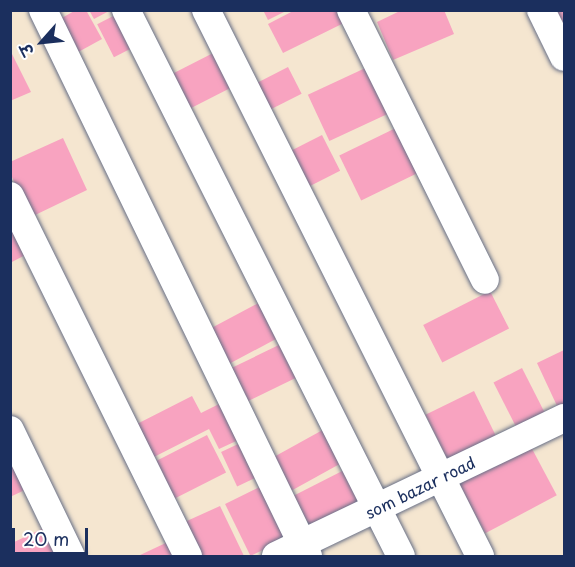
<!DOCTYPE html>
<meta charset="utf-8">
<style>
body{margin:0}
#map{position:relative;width:575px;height:567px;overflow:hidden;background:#f5e6d0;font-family:"Playpen Sans","Playpen Sans Deva",sans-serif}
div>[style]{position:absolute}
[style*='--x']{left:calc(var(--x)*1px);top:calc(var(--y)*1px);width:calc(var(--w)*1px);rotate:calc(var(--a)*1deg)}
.building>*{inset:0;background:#f8a3c0;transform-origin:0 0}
.roads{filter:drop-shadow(0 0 2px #676f86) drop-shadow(0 0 2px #676f86)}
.minor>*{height:28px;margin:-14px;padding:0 14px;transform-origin:14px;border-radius:14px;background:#fff}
span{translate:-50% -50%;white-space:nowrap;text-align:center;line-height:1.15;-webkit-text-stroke:4.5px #fff;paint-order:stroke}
.street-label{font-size:16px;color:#1b2f5e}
.frame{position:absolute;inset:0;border:12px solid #1b2f5e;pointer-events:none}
.north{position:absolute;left:12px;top:12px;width:60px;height:60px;-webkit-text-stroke:4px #fff;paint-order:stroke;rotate:243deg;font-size:16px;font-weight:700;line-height:24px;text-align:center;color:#1b2f5e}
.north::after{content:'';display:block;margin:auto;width:21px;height:27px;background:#1b2f5e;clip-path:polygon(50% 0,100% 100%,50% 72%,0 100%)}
.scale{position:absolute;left:12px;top:528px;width:76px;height:27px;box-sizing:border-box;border:3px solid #1b2f5e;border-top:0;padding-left:8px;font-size:18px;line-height:21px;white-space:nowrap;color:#1b2f5e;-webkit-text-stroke:4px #fff;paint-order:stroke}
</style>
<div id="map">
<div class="building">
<div style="clip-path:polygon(76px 10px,86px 10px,102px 39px,71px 56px,53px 23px)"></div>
<div style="clip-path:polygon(89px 10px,111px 10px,94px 19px)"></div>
<div style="clip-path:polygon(263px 10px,288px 10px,268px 20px)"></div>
<div style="clip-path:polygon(295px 10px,350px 10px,354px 18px,283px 53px,268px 24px)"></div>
<div style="clip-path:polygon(402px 10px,444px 10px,454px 34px,393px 60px,377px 22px)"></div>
<div style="clip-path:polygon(551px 10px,564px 10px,564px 38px)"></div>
<div style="left:123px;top:11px;width:37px;height:29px;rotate:63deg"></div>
<div style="left:221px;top:49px;width:39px;height:66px;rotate:63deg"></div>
<div style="clip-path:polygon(10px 50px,31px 92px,10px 101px)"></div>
<div style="left:374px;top:64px;width:51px;height:73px;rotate:65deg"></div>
<div style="left:288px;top:67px;width:30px;height:35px;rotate:63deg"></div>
<div style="left:404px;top:124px;width:50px;height:72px;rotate:64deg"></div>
<div style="left:322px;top:135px;width:40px;height:36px;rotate:63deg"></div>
<div style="clip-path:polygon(63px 138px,87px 190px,31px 217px,10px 173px,10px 162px)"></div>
<div style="clip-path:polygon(10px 218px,33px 251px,10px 263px)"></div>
<div style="left:490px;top:291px;width:42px;height:75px;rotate:63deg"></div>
<div style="left:266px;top:299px;width:40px;height:65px;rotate:62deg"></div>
<div style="left:285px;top:342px;width:37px;height:59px;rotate:64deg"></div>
<div style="clip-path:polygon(564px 350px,564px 405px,558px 408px,537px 363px)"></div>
<div style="left:522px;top:368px;width:51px;height:32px;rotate:63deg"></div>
<div style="left:474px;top:391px;width:55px;height:54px;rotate:64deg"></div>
<div style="clip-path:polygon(192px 396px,201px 413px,229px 399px,247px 436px,219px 449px,209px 429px,150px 459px,133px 426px)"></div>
<div style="left:328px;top:427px;width:38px;height:63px;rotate:61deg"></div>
<div style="left:207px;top:435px;width:42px;height:62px;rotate:63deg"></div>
<div style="left:251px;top:438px;width:38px;height:33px;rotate:65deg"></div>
<div style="left:530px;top:445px;width:57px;height:81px;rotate:62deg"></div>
<div style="clip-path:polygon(10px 449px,29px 488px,10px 497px)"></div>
<div style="left:352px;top:466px;width:39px;height:65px;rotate:63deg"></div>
<div style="left:270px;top:482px;width:58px;height:50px;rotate:64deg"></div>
<div style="clip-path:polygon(220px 506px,244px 556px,193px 556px,178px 525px)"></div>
<div style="clip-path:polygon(48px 526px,62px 556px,10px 556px,10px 544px)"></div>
<div style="clip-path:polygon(170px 541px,177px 556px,138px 556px)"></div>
</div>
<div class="roads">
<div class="minor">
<div style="--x:43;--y:10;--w:607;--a:64.11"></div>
<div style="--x:126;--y:10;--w:611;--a:63.27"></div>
<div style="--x:206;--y:10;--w:611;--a:63.35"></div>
<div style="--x:351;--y:10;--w:301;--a:63.6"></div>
<div style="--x:541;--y:10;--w:52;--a:63.9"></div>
<div style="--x:10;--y:196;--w:402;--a:63.7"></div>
<div style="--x:10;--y:430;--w:140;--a:64.2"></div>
<div style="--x:276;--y:556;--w:319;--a:-25.6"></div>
</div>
</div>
<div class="street-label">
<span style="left:420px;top:487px;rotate:-26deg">som bazar road</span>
</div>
<div class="frame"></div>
<div class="north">उ</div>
<div class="scale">20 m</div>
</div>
